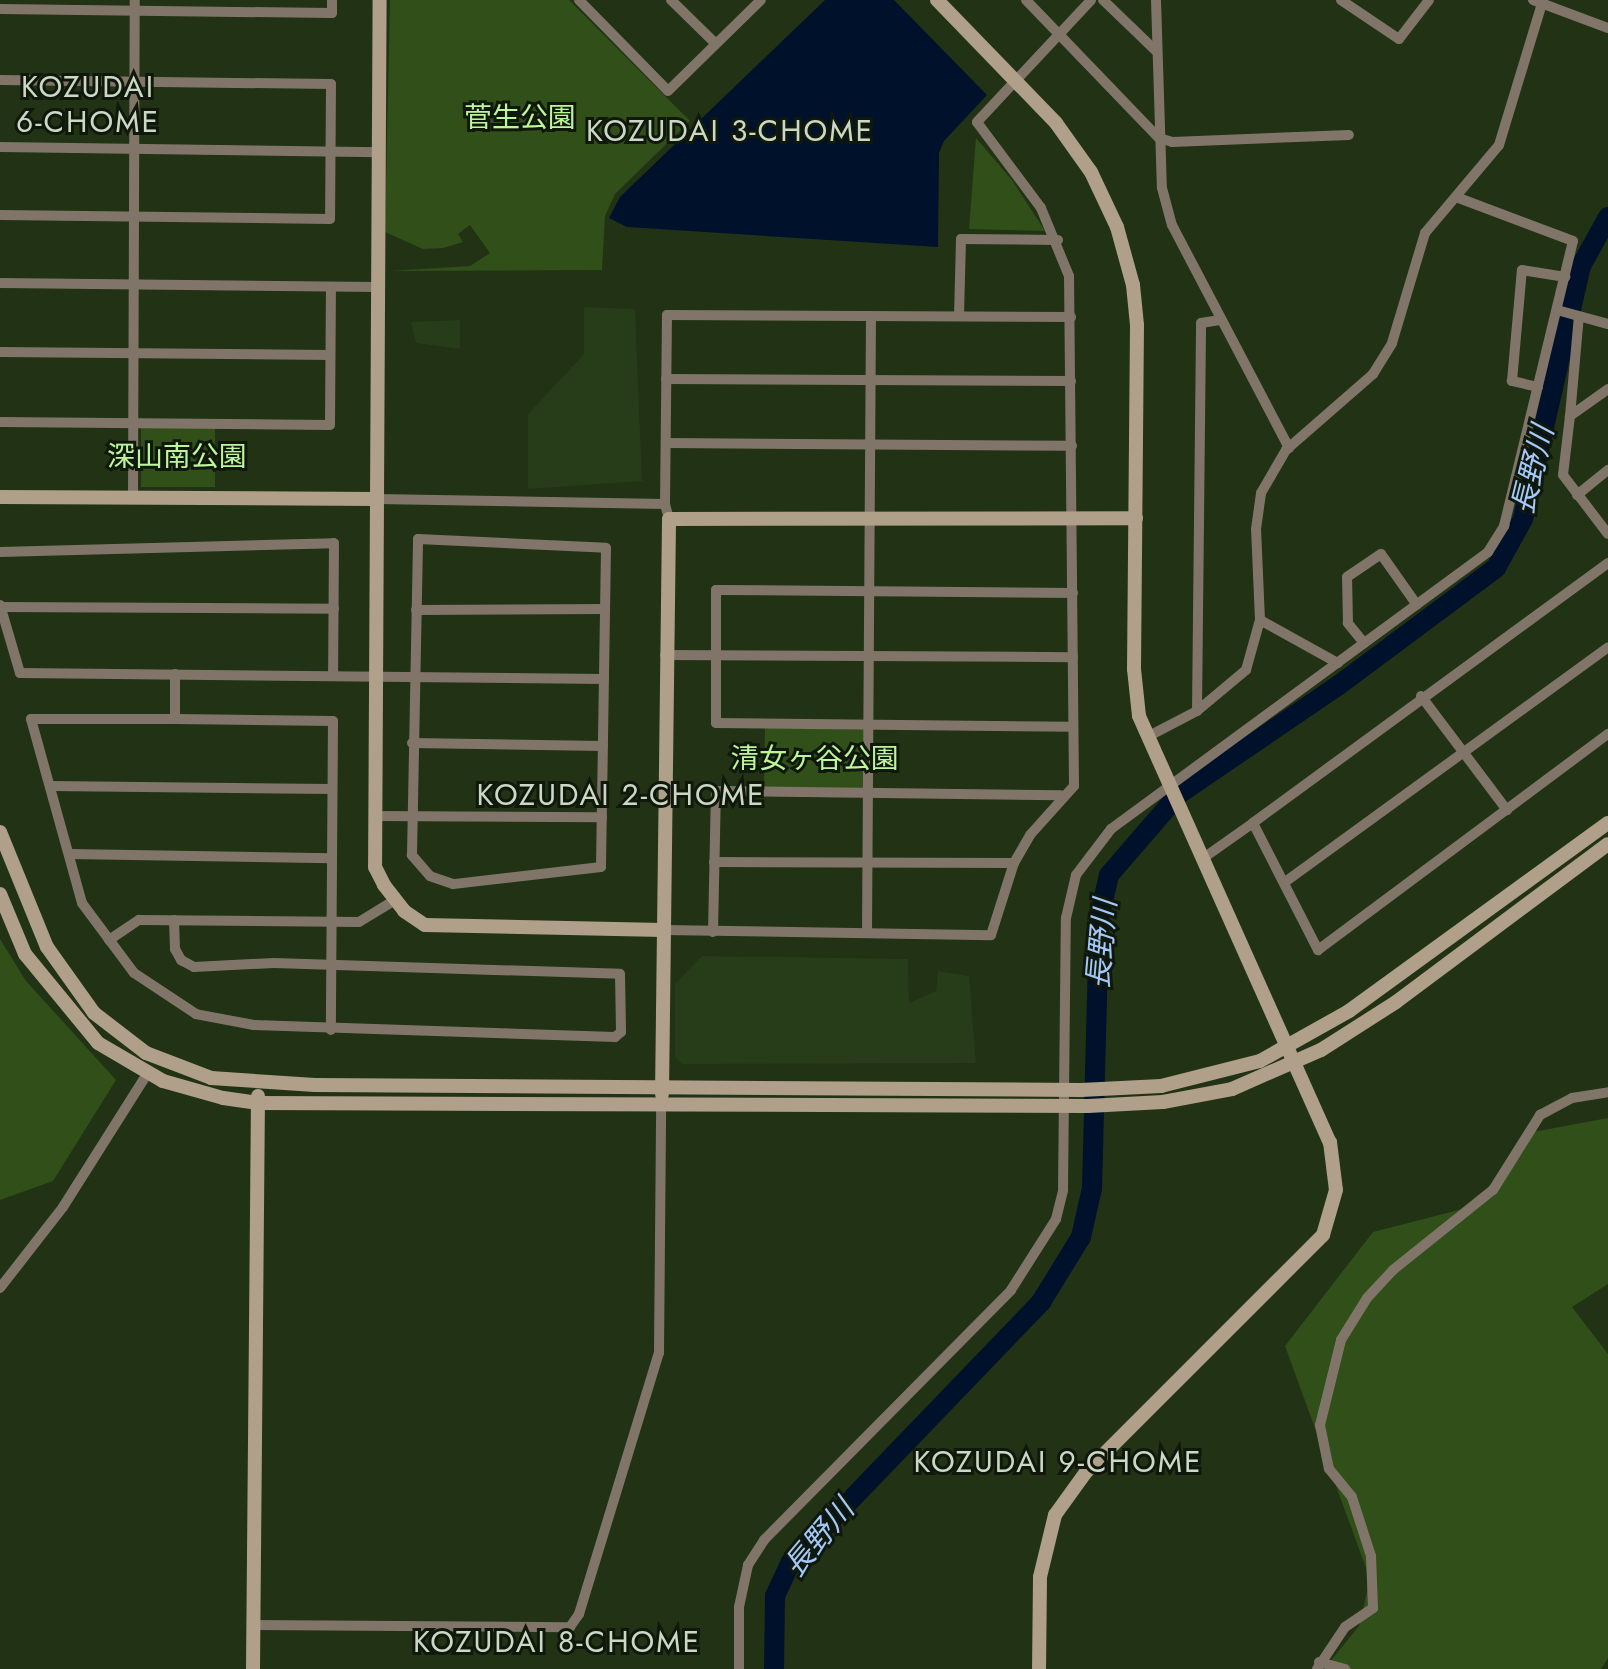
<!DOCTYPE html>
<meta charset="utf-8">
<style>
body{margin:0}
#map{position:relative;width:1608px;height:1669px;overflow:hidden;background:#213215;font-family:Jost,"Noto Sans JP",sans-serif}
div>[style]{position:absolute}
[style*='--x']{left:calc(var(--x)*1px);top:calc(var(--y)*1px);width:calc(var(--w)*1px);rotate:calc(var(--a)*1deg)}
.built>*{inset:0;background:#273c18}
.green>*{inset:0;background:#304f19;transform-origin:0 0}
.water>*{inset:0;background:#00112b}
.river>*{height:20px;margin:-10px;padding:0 10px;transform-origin:10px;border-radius:10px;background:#00112b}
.street>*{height:10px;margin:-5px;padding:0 5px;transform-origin:5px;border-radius:5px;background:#807568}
.secondary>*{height:14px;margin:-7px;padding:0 7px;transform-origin:7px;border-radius:7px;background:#b09f89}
span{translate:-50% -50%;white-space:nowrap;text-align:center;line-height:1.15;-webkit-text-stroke:6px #10180b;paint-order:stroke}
.park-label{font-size:28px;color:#bdf59a}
.neighbourhood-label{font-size:30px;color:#ccd8c6;letter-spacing:2px}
.water-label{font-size:30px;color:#a2c9f9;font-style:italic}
</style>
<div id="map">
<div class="built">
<div style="clip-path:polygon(584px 307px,635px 309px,642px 481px,528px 489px,528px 414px,584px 354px)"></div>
<div style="clip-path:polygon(460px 320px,460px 349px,416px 343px,411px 322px)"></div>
<div style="clip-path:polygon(702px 956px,908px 959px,909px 1003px,936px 991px,938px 971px,969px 976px,976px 1063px,682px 1064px,675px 1057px,675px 984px)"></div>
</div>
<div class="green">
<div style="clip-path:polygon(390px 0,569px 0,690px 121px,615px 194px,605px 216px,602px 270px,390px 271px,470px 266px,490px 253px,470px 225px,458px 234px,463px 242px,443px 248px,423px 249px,385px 232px)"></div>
<div style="clip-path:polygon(976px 138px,1012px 180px,1045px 231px,969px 229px)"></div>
<div style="left:141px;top:428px;width:74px;height:59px"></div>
<div style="left:765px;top:728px;width:101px;height:59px;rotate:1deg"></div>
<div style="clip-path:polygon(0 939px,26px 981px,116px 1080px,53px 1181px,0 1200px)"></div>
<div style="clip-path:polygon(1608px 1118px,1608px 1284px,1572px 1307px,1608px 1354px,1608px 1658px,1601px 1669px,1324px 1669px,1359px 1626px,1370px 1579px,1285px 1346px,1373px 1232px,1482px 1204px,1533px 1132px)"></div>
</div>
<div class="water">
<div style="clip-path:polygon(825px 0,894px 0,987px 95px,944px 141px,939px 153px,938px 247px,627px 227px,609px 218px,620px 197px)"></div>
</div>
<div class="river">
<div style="--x:774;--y:1669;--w:73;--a:-89.2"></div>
<div style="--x:775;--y:1596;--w:38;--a:-65"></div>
<div style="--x:791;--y:1562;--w:361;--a:-46.1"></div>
<div style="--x:1041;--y:1302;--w:76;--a:-58.4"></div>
<div style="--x:1081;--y:1237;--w:50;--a:-77.3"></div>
<div style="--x:1092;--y:1188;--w:270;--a:-88.5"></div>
<div style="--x:1099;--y:918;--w:44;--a:-76.9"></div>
<div style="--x:1109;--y:875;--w:107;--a:-49.2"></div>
<div style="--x:1179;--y:794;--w:194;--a:-34.3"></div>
<div style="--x:1339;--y:685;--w:196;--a:-36.7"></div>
<div style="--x:1496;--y:568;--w:56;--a:-61.1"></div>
<div style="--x:1523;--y:519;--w:260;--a:-77.1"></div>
<div style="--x:1581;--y:266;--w:56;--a:-61.1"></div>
</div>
<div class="street">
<div style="--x:579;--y:0;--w:127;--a:45.6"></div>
<div style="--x:668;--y:91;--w:130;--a:-44.4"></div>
<div style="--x:671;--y:0;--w:62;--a:44.3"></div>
<div style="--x:1026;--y:0;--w:192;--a:46.1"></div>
<div style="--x:1159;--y:138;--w:14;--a:17"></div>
<div style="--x:1172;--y:142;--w:177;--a:-2.3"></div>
<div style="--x:1103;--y:0;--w:75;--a:43.9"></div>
<div style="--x:1156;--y:0;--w:188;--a:88.2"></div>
<div style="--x:1162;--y:188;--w:38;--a:75"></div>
<div style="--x:1172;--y:225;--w:252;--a:62.3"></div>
<div style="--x:1341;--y:0;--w:70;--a:33.9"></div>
<div style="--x:1399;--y:39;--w:49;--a:-52.4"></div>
<div style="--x:1533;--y:0;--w:80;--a:20.5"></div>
<div style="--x:0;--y:9;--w:332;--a:0.7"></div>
<div style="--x:332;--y:13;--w:13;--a:-90"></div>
<div style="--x:0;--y:80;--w:331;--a:0.7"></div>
<div style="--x:331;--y:84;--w:135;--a:90.4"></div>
<div style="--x:330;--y:219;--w:330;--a:-179.3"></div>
<div style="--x:0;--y:147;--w:379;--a:0.8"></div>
<div style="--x:0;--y:283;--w:377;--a:0.6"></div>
<div style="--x:1557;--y:310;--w:53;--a:15.4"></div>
<div style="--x:959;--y:316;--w:77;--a:-88.5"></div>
<div style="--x:961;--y:239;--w:97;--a:0.6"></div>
<div style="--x:0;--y:352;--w:330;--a:0.5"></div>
<div style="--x:666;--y:379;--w:405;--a:0.3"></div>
<div style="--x:1538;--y:387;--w:27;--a:-167"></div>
<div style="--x:1512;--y:381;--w:111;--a:-84.9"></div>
<div style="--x:1522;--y:270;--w:44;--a:9.2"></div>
<div style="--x:1608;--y:389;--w:47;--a:144.6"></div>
<div style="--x:1570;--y:416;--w:59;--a:96.8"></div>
<div style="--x:1563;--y:475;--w:74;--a:52.7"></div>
<div style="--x:1570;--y:416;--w:100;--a:-84.9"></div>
<div style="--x:0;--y:422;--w:330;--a:0.5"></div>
<div style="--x:330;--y:425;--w:138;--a:-89.6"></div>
<div style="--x:667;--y:443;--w:405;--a:0.4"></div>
<div style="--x:133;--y:495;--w:495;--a:-89.8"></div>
<div style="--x:1577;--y:495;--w:40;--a:-39"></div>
<div style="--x:377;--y:499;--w:288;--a:1"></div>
<div style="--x:669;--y:519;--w:16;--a:-105"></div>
<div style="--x:665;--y:504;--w:189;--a:-89.4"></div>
<div style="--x:667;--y:315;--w:404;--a:0.3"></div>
<div style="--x:418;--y:539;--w:188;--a:2.7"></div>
<div style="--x:606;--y:548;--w:319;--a:90.9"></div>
<div style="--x:601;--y:867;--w:149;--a:173.4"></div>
<div style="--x:453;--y:884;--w:24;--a:-161"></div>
<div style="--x:430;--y:876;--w:28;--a:-131"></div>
<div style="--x:412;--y:855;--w:316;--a:-88.9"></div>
<div style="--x:0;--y:552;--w:334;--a:-1.5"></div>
<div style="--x:334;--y:543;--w:133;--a:90.4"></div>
<div style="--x:1608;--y:563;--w:440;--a:143.8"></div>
<div style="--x:1253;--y:823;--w:143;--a:62.9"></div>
<div style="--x:1318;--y:950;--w:362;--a:-36.7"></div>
<div style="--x:1073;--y:593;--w:357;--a:-179.5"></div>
<div style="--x:716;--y:590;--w:133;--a:90"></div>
<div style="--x:716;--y:723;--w:357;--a:0.6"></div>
<div style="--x:0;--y:605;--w:71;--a:73.6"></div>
<div style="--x:20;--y:673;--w:584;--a:0.59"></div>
<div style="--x:1;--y:607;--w:333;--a:0.3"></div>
<div style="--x:416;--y:610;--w:189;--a:-0.3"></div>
<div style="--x:1260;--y:620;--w:89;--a:28.9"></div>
<div style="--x:1364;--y:643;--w:26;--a:-129"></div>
<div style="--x:1348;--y:623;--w:46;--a:-91.2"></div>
<div style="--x:1347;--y:577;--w:41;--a:-34.1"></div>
<div style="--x:1381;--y:554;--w:62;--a:54.8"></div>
<div style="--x:665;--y:655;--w:408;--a:0.3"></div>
<div style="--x:1421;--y:696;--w:143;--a:53"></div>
<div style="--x:1197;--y:711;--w:388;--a:-89.4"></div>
<div style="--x:1201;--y:323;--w:19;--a:-9"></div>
<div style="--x:175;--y:719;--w:158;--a:0.7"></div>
<div style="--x:333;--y:721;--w:309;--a:90.4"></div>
<div style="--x:1147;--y:737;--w:56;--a:-27.5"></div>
<div style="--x:1197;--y:711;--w:64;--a:-39.9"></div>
<div style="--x:1246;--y:670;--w:52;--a:-74.4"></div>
<div style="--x:1260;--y:620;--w:91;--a:-92.5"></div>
<div style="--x:1256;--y:529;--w:36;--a:-82"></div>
<div style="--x:1261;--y:493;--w:50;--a:-59.8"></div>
<div style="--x:1286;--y:450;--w:116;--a:-41.1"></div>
<div style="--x:1373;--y:374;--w:36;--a:-58"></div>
<div style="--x:1392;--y:343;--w:115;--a:-73.3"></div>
<div style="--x:1425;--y:233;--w:115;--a:-49.9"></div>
<div style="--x:1499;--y:145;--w:152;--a:-73.1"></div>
<div style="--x:412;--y:743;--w:191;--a:0.9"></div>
<div style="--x:50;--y:786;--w:282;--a:0.6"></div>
<div style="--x:374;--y:816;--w:228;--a:0.3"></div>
<div style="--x:69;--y:854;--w:263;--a:0.9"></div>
<div style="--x:1202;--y:859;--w:62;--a:-35.2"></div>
<div style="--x:714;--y:862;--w:300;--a:0.2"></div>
<div style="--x:1285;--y:882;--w:399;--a:-36"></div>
<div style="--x:174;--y:920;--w:29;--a:88"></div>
<div style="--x:175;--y:949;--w:13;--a:61"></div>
<div style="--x:181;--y:960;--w:15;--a:28"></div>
<div style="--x:194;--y:967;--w:80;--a:-2.9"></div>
<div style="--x:274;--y:963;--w:346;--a:1.8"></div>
<div style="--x:620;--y:974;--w:58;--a:89"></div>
<div style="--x:621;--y:1032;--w:8;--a:140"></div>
<div style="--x:615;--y:1037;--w:361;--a:-178.1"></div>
<div style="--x:254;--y:1025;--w:59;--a:-169.3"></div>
<div style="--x:196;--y:1014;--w:74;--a:-146.5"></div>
<div style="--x:134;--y:973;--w:87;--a:-126.6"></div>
<div style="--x:82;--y:903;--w:191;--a:-105.5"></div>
<div style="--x:31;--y:719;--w:144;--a:0"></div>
<div style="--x:175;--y:719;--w:45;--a:-90"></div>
<div style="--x:663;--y:930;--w:328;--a:0.9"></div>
<div style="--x:991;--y:935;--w:76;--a:-72.3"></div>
<div style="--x:1014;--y:863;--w:32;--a:-60"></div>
<div style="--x:1030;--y:835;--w:66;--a:-48.1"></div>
<div style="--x:1074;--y:786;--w:510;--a:-90.56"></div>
<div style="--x:1069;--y:276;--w:74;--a:-112.4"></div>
<div style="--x:1041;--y:208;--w:107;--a:-126.7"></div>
<div style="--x:977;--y:122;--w:167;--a:-46.9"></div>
<div style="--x:713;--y:932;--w:141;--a:-88.8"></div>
<div style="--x:716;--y:791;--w:345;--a:0.7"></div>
<div style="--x:867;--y:933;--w:617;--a:-89.63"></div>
<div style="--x:109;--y:940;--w:36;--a:-34"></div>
<div style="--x:139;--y:920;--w:220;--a:0.5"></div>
<div style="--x:359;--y:922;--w:42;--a:-31.4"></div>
<div style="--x:0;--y:1288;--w:103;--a:-52.1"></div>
<div style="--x:63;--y:1207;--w:157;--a:-57.7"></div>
<div style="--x:253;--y:1625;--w:317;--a:0.4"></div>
<div style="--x:570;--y:1627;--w:16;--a:-55"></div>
<div style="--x:579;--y:1614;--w:273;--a:-73"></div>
<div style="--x:659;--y:1353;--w:251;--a:-89.5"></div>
<div style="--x:1319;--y:1662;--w:27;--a:15"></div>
<div style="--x:739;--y:1669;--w:62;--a:-90"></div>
<div style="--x:739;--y:1607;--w:43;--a:-77.9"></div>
<div style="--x:748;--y:1565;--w:30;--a:-57"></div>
<div style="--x:764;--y:1540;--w:351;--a:-45.3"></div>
<div style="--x:1011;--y:1290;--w:84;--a:-57.6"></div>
<div style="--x:1056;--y:1219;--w:30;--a:-76"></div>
<div style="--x:1063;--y:1190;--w:272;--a:-89.4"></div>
<div style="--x:1066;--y:918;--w:44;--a:-76.9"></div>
<div style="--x:1076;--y:875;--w:58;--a:-52.7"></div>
<div style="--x:1111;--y:829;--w:468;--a:-36.3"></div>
<div style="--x:1488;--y:552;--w:31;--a:-58"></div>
<div style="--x:1504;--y:526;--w:293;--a:-76.4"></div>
<div style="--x:1573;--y:241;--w:125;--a:-159.4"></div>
<div style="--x:1317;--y:1669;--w:50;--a:-56.3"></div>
<div style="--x:1345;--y:1627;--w:34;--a:-34"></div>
<div style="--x:1373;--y:1608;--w:52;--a:-92.2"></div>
<div style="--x:1371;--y:1556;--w:62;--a:-107.9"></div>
<div style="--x:1352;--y:1497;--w:36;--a:-129"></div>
<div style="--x:1329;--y:1469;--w:45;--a:-101.6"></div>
<div style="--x:1320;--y:1425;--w:88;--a:-76.1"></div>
<div style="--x:1341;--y:1340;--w:49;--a:-58.2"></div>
<div style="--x:1367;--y:1298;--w:38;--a:-47"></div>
<div style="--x:1393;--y:1270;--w:128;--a:-38.7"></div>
<div style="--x:1493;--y:1190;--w:89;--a:-57.9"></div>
<div style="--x:1540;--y:1115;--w:36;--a:-28"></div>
<div style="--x:1572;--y:1098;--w:36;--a:-9"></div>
</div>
<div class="secondary">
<div style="--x:937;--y:0;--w:171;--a:45.9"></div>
<div style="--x:1056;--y:123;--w:60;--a:54.5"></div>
<div style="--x:1091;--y:172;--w:61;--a:64.7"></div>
<div style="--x:1117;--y:227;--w:60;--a:74.6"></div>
<div style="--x:1133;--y:285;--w:40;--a:84.3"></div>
<div style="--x:1137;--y:325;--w:344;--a:90.5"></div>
<div style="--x:1134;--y:669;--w:47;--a:83.9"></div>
<div style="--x:1139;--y:716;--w:467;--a:65.9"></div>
<div style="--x:1330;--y:1142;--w:48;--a:82.9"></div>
<div style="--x:1336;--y:1190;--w:47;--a:106.1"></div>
<div style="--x:1323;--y:1235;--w:335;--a:135"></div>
<div style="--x:1086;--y:1472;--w:53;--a:125.8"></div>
<div style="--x:1055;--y:1515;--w:64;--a:103.6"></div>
<div style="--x:1040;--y:1577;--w:92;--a:90.6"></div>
<div style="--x:0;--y:497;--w:377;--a:0.3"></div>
<div style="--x:377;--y:499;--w:499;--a:-89.7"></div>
<div style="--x:377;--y:499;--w:368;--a:90.3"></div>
<div style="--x:375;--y:867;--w:20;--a:63"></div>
<div style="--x:384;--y:885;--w:33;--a:52"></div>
<div style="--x:404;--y:911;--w:25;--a:34"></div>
<div style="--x:425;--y:925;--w:238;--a:1.2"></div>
<div style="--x:0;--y:832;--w:124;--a:67.8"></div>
<div style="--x:47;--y:947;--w:81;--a:54.5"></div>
<div style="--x:94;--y:1013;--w:66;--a:37.6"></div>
<div style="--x:146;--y:1053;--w:70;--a:21"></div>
<div style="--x:211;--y:1078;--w:104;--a:3.9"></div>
<div style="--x:315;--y:1085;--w:766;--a:0.37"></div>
<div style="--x:1081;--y:1090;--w:80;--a:-2.9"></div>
<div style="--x:1161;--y:1086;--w:102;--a:-14.2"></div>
<div style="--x:1260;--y:1061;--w:102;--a:-29.3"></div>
<div style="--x:1349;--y:1011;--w:320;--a:-36"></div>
<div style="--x:0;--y:894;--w:65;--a:67.4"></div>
<div style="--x:25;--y:954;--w:115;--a:50.6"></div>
<div style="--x:98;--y:1043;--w:75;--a:30.3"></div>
<div style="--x:163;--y:1081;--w:62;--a:15.8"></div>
<div style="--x:223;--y:1098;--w:34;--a:8"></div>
<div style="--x:257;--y:1103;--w:831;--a:0.21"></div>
<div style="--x:1088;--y:1106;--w:75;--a:-3.1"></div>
<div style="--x:1163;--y:1102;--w:70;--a:-10.7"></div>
<div style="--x:1232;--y:1089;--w:97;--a:-23.7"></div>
<div style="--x:1321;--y:1050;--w:89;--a:-32.6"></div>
<div style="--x:1396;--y:1002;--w:264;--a:-36.7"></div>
<div style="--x:662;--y:1094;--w:575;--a:-89.3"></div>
<div style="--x:669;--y:519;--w:467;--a:-0.1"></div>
<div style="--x:253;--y:1669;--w:573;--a:-89.5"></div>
</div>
<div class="park-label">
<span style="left:520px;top:118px">菅生公園</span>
<span style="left:177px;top:457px">深山南公園</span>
<span style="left:815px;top:759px">清女ヶ谷公園</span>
</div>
<div class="neighbourhood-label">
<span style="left:88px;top:104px">KOZUDAI<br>6-CHOME</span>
<span style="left:730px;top:131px">KOZUDAI 3-CHOME</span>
<span style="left:621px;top:795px">KOZUDAI 2-CHOME</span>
<span style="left:1058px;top:1462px">KOZUDAI 9-CHOME</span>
<span style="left:557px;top:1642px">KOZUDAI 8-CHOME</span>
</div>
<div class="water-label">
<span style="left:1533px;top:470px;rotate:-76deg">長野川</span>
<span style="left:1102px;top:944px;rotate:-85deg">長野川</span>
<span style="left:819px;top:1538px;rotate:-50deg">長野川</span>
</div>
</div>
